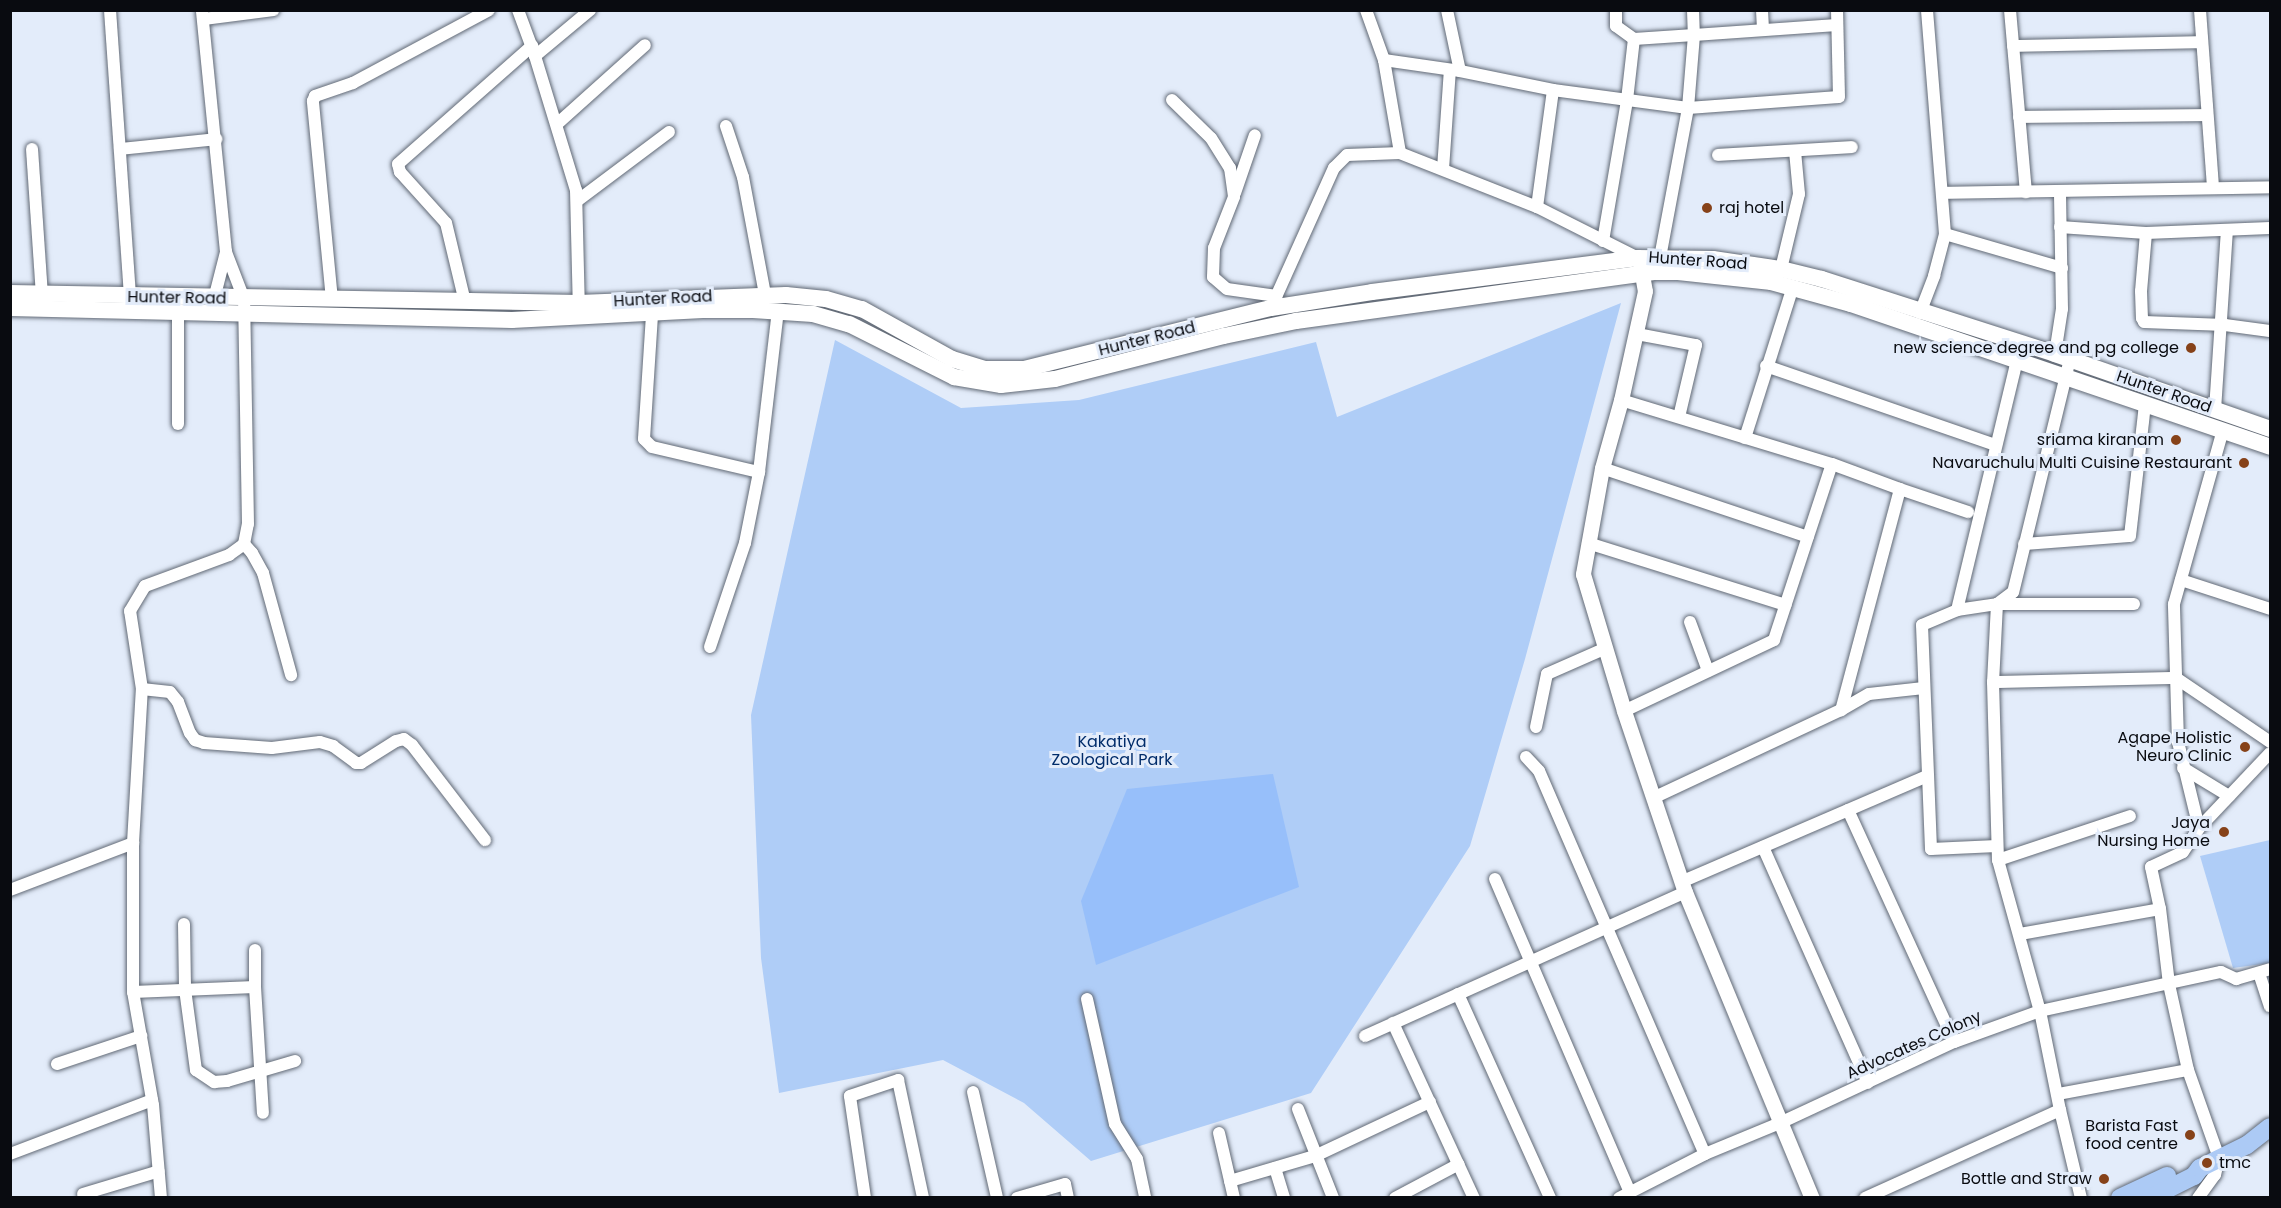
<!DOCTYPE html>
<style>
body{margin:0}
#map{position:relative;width:2281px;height:1208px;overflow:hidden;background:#e3ecfa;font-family:Poppins,sans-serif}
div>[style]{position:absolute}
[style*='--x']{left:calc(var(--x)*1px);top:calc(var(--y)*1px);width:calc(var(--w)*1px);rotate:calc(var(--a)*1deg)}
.green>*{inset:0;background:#afcdf7}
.forest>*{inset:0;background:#97bffa}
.roads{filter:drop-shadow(0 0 2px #616975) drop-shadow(0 0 2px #616975)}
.minor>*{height:12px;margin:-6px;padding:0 6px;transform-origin:6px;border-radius:6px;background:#fff}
.tertiary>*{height:15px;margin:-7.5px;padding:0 7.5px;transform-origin:7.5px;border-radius:7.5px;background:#fff}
.secondary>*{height:16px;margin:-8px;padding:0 8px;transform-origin:8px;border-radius:8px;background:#fff}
.primary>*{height:18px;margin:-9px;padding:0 9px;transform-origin:9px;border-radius:9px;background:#accaf5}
.dots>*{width:16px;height:16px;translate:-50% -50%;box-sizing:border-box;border:3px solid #e3ecfa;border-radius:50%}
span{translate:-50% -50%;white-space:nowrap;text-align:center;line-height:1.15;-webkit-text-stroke:6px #e3ecfa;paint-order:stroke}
.poi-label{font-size:16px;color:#090b10}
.left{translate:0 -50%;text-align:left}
.right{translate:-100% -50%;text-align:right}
.street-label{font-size:16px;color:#090b10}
.park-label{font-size:16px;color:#002c6a}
.frame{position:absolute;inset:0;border:12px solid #090b10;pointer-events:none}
</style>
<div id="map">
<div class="green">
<div style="clip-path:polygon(1621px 303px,1525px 659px,1470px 846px,1311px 1093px,1091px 1161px,1024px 1103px,943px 1060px,779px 1093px,761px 958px,751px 715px,835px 340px,961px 408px,1079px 400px,1316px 342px,1337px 417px)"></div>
<div style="clip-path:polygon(2270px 840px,2270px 963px,2233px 968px,2200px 856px)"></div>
</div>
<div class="forest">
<div style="clip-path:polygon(1273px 774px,1299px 887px,1096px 965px,1081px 901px,1127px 789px)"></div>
</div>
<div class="roads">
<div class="minor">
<div style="--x:110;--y:10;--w:288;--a:86"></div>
<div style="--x:518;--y:10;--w:49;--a:69.7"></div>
<div style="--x:535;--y:56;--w:140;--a:73"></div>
<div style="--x:576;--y:190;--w:120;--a:88.6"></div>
<div style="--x:1366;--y:10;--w:53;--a:70.2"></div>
<div style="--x:1384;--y:60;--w:94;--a:80.2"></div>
<div style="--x:1447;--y:10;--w:62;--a:78"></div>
<div style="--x:1616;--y:10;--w:16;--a:90"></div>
<div style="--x:1616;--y:26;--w:22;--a:36"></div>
<div style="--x:1693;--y:10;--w:25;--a:88"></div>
<div style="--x:1694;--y:35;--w:143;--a:-4"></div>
<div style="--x:1762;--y:10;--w:20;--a:87"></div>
<div style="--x:2010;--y:10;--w:183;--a:85"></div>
<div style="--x:2200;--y:10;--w:178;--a:85.8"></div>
<div style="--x:204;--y:19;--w:70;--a:-7.4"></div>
<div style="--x:2013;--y:46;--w:189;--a:-1.2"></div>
<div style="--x:535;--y:56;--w:72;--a:-39.9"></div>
<div style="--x:1384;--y:60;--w:77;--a:8.2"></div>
<div style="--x:1460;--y:71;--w:95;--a:11.5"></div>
<div style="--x:1553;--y:90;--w:136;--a:7.6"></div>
<div style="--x:1688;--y:108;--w:151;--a:-4.2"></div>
<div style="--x:1839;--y:97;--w:87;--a:-91.3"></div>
<div style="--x:1172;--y:100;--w:54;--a:44.3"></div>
<div style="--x:1211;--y:138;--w:36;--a:58"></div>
<div style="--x:1230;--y:168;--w:29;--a:82"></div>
<div style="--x:1234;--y:197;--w:55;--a:111.4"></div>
<div style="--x:1214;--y:248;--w:29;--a:92"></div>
<div style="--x:1213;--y:277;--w:18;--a:41"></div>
<div style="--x:1227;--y:289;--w:50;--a:8"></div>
<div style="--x:2019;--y:117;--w:188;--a:-0.6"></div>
<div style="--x:557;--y:124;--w:118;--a:-41.9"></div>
<div style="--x:726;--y:126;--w:54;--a:71.6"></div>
<div style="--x:743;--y:177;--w:119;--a:79.4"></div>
<div style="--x:32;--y:149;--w:145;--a:86.1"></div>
<div style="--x:120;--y:149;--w:97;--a:-5.9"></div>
<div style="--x:1718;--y:155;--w:134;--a:-3.4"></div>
<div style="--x:1443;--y:169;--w:99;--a:-86"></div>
<div style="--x:1235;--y:193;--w:61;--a:-71"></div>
<div style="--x:1942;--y:193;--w:328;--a:-1"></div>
<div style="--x:577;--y:201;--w:115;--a:-36.9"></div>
<div style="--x:1537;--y:207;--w:118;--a:-82.2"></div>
<div style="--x:2060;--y:227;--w:86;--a:4"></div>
<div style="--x:2146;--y:233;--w:124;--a:-2.3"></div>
<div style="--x:2146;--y:233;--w:58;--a:94.9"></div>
<div style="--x:2141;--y:291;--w:27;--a:88"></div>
<div style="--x:2142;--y:318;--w:4;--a:63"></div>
<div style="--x:2144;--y:322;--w:81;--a:2.1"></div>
<div style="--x:2225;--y:325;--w:45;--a:7.6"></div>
<div style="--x:1945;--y:234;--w:122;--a:16.2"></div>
<div style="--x:1603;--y:241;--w:143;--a:-80.3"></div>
<div style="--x:1627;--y:100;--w:61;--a:-83.5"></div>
<div style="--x:1634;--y:39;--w:60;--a:-3.8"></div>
<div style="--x:1694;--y:35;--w:73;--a:94.7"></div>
<div style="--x:1688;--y:108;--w:152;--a:100.6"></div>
<div style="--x:1781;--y:269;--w:77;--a:-76.5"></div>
<div style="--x:1799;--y:194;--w:43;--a:-95.3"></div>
<div style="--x:332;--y:300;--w:200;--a:-95.5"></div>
<div style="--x:313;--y:101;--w:5;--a:-68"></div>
<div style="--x:315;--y:96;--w:40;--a:-18.9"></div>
<div style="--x:353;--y:83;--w:154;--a:-28.2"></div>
<div style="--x:465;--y:302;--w:81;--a:-103.5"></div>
<div style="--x:446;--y:223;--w:69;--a:-132"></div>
<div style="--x:400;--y:172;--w:8;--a:-104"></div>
<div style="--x:398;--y:164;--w:179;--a:-41.4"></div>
<div style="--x:213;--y:303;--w:53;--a:-75.7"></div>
<div style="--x:1271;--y:308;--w:154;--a:-65.8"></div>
<div style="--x:1334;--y:168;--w:18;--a:-45"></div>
<div style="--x:1347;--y:155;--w:53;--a:-2.2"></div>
<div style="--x:1400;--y:153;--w:147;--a:21.5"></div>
<div style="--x:1537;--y:207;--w:113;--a:26.8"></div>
<div style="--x:1920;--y:313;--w:40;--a:-69"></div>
<div style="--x:1934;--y:276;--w:43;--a:-75.3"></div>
<div style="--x:1945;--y:234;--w:225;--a:-94.6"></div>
<div style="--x:652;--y:315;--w:124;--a:93.7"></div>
<div style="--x:644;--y:439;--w:11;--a:45"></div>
<div style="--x:652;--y:447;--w:110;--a:13.2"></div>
<div style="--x:1637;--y:334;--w:60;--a:10.6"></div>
<div style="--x:1696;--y:345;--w:74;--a:103.3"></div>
<div style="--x:2055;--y:354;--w:46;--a:-81.2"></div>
<div style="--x:2062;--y:309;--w:118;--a:-91"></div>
<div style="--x:2070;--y:359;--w:240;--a:103.7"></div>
<div style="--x:2013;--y:592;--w:20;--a:143"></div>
<div style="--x:1997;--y:604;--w:78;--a:92.9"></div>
<div style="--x:1993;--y:682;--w:178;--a:88.4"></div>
<div style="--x:1998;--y:860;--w:157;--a:74.5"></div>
<div style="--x:2040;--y:1011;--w:101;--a:78.6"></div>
<div style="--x:2060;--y:1110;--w:90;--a:76.6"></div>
<div style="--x:1766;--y:366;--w:243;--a:19"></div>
<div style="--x:1621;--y:400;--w:220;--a:16.9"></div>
<div style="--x:1832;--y:464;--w:72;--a:20.2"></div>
<div style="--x:1900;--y:489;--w:229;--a:104.9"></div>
<div style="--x:2215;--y:410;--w:180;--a:-86.2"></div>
<div style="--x:178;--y:424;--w:113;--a:-90"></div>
<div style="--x:1745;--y:438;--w:158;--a:-72.4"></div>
<div style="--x:1602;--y:468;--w:217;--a:18.5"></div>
<div style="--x:1900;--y:489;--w:72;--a:18.7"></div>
<div style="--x:1588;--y:543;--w:207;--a:17.4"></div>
<div style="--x:244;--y:544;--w:12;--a:48"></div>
<div style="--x:252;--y:553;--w:23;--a:61"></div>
<div style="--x:263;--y:573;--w:106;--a:74.6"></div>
<div style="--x:2024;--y:544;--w:106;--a:-4.3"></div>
<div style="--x:2130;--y:536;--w:133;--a:-83.5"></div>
<div style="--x:2181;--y:580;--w:94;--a:18"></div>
<div style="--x:1957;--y:610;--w:257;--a:-76.5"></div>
<div style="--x:1690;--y:622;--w:52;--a:69.8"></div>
<div style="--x:710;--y:647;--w:110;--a:-71.4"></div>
<div style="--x:745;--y:543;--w:72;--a:-78.8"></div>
<div style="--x:759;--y:472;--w:162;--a:-83.3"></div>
<div style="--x:1993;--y:682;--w:183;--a:-1.3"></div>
<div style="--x:2176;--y:678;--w:114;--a:34.2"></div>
<div style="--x:142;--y:689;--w:28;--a:6"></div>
<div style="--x:170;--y:692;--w:13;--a:51"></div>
<div style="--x:178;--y:702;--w:33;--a:69"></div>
<div style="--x:190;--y:733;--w:9;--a:54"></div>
<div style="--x:195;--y:740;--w:9;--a:18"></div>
<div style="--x:204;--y:743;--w:68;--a:4.2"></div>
<div style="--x:272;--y:748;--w:48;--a:-7.1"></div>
<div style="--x:320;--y:742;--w:14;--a:17"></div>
<div style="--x:333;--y:746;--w:29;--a:36"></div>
<div style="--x:356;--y:763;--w:5;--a:0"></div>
<div style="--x:361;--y:763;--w:41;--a:-32.2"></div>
<div style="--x:396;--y:741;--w:8;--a:-14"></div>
<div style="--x:404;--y:739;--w:10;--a:37"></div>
<div style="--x:412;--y:745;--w:120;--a:52.5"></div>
<div style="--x:1624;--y:711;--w:166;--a:-25.3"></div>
<div style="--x:1774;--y:640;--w:185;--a:-71.8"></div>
<div style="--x:1536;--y:727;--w:54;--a:-78.3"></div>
<div style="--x:1547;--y:674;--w:64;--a:-23.8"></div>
<div style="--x:1526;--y:757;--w:19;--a:47"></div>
<div style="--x:1539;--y:771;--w:417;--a:66.6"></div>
<div style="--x:2183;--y:768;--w:54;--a:31.3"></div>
<div style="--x:1653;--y:798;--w:208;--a:-25.1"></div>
<div style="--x:1841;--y:710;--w:32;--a:-30"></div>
<div style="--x:1869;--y:694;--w:55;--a:-6.2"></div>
<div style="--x:1848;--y:810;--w:255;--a:65.4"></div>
<div style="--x:2199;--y:828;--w:89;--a:-103.7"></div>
<div style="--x:2178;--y:742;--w:138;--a:-91.7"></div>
<div style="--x:2174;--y:604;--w:181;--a:-74.3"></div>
<div style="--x:1997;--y:846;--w:66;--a:177.4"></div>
<div style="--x:1931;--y:849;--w:224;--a:-92.3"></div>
<div style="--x:1922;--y:625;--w:38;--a:-23"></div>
<div style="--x:1957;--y:610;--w:40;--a:-8.5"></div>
<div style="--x:1997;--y:604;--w:137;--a:0"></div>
<div style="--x:1763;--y:847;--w:258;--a:66"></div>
<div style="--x:1998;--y:860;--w:139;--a:-18.4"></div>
<div style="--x:1495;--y:879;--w:342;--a:66.7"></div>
<div style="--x:1681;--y:882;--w:268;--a:-23.3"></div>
<div style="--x:10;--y:890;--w:132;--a:-20.9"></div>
<div style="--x:184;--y:924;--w:65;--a:89.1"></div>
<div style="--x:185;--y:989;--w:82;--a:82.3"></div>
<div style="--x:196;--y:1070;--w:22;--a:34"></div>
<div style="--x:214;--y:1082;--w:13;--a:-4"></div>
<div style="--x:227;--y:1081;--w:71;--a:-16.4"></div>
<div style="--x:2020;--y:934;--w:142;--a:-10.1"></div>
<div style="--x:255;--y:950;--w:37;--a:90"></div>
<div style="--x:255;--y:987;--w:126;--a:86.4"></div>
<div style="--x:2259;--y:973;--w:35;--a:72"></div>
<div style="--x:133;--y:992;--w:122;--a:-2.3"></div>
<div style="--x:1458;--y:994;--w:224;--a:65.7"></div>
<div style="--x:1087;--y:999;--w:128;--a:77.4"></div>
<div style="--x:1115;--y:1124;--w:41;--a:57.8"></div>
<div style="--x:1137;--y:1159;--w:40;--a:78"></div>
<div style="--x:1393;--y:1023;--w:193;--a:65.2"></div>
<div style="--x:1365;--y:1036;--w:351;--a:-24.2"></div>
<div style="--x:57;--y:1064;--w:89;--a:-18.4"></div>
<div style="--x:973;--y:1092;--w:109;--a:77.2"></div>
<div style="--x:2058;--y:1094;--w:132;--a:-10.5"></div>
<div style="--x:1298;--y:1109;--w:96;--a:68.5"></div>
<div style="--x:1219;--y:1133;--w:67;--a:77"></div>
<div style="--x:10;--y:1154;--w:152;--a:-20.8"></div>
<div style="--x:1275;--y:1168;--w:31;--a:73"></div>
<div style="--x:1230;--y:1181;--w:89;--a:-16.4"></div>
<div style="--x:1315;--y:1156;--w:127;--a:-25.2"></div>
<div style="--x:83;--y:1194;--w:79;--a:-16.8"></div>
<div style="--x:161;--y:1198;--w:93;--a:-94.9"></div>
<div style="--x:153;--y:1105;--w:115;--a:-100"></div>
<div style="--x:133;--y:992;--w:149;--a:-90"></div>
<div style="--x:133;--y:843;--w:154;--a:-86.7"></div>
<div style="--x:142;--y:689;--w:79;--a:-98.7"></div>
<div style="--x:130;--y:611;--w:29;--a:-59"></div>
<div style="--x:145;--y:586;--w:90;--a:-20.3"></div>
<div style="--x:229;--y:555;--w:19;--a:-36"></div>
<div style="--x:244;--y:544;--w:20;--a:-79"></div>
<div style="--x:248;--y:524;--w:225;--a:-91"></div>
<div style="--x:244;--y:299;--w:50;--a:-111"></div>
<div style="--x:226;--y:252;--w:243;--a:-95.7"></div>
<div style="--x:865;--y:1198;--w:103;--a:-98.4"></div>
<div style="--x:850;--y:1096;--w:51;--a:-18.4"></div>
<div style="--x:898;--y:1080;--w:121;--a:78"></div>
<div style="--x:1017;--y:1198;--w:50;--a:-16.3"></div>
<div style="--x:1065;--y:1184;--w:14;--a:78"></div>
<div style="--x:1395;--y:1198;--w:72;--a:-28"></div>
<div style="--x:1619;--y:1198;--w:97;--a:-27.1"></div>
<div style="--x:1705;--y:1154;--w:81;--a:-22.5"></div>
<div style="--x:1780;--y:1123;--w:192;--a:-25"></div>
<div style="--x:1954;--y:1042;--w:91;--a:-19.8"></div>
<div style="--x:2040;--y:1011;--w:185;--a:-12.2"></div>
<div style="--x:2221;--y:972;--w:17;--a:25"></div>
<div style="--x:2236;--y:979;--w:35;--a:-16"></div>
<div style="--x:1865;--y:1198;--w:214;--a:-24.3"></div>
<div style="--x:2198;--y:1198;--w:29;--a:-54"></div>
<div style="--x:2215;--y:1175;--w:17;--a:-77"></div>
<div style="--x:2219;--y:1158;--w:93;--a:-109.4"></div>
<div style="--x:2188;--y:1070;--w:88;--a:-102.5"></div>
<div style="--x:2169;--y:984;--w:76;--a:-96.8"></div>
<div style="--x:2160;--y:909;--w:43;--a:-102.1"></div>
<div style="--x:2151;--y:867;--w:35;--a:-25"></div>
<div style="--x:2183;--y:852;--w:29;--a:-56"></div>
<div style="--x:2199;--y:828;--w:103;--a:-46.6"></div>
</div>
<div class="tertiary">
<div style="--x:1640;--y:263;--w:28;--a:80"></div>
<div style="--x:1645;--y:291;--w:112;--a:102.4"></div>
<div style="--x:1621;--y:400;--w:71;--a:105.6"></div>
<div style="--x:1602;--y:468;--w:108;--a:100.2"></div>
<div style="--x:1583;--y:574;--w:143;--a:73.3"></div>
<div style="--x:1624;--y:711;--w:191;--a:71.4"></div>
<div style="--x:1685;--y:892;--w:331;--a:67.5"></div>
</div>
<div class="secondary">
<div style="--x:10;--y:293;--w:569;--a:1.01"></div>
<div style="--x:579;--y:303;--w:207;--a:-2.2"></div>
<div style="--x:786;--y:295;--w:40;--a:5.7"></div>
<div style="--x:826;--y:299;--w:37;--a:16"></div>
<div style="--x:862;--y:309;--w:103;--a:29.1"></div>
<div style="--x:952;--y:359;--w:34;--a:17"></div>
<div style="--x:985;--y:369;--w:39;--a:0"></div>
<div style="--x:1024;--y:369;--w:254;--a:-13.9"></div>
<div style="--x:1271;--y:308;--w:102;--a:-9"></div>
<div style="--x:1372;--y:292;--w:268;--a:-7.3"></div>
<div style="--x:1638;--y:258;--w:75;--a:0.8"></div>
<div style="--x:1713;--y:259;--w:69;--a:8.4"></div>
<div style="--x:1781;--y:269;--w:42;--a:13.7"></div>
<div style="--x:1822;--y:279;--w:245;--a:17.8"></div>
<div style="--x:2055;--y:354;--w:228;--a:19.2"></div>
<div style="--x:10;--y:308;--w:502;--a:1.37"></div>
<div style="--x:512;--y:320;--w:191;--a:-3"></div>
<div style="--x:703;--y:310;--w:50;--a:0"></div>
<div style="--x:753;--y:310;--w:60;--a:3.8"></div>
<div style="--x:813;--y:314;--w:37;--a:16"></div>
<div style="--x:849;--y:324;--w:118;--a:26.8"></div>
<div style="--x:954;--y:377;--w:48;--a:9.7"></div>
<div style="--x:1001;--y:385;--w:54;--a:-6.3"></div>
<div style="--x:1055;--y:379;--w:174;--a:-14.3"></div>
<div style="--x:1224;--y:336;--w:74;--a:-11.8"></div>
<div style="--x:1296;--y:321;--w:363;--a:-7.8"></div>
<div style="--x:1656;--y:272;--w:22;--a:0"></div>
<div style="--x:1678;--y:272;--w:94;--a:6.1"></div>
<div style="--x:1771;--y:282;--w:83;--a:15.4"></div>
<div style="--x:1851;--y:304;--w:443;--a:18.8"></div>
</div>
<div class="primary">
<div style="--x:2120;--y:1198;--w:52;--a:-25.1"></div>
<div style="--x:2150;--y:1198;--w:49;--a:-26.6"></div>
<div style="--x:2194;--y:1176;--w:10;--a:-53"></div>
<div style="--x:2200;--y:1168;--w:52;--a:-26.1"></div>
<div style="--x:2247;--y:1145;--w:29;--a:-38"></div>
</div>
</div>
<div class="dots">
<div style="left:1707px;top:208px;background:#864219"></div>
<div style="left:2191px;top:348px;background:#864219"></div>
<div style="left:2176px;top:440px;background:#864219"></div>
<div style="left:2244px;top:463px;background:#864219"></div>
<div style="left:2245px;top:747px;background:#864219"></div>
<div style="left:2224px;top:832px;background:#864219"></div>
<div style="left:2190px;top:1135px;background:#864219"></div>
<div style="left:2207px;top:1163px;background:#864219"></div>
<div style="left:2104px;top:1179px;background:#864219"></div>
</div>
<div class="poi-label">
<span class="left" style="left:1719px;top:208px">raj hotel</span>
<span class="right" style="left:2179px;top:348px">new science degree and pg college</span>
<span class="right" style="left:2164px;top:440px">sriama kiranam</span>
<span class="right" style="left:2232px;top:463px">Navaruchulu Multi Cuisine Restaurant</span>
<span class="right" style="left:2232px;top:747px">Agape Holistic<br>Neuro Clinic</span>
<span class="right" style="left:2210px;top:832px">Jaya<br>Nursing Home</span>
<span class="right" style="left:2178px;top:1135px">Barista Fast<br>food centre</span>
<span class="left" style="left:2219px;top:1163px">tmc</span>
<span class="right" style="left:2092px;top:1179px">Bottle and Straw</span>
</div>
<div class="street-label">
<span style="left:1698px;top:261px;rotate:4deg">Hunter Road</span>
<span style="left:177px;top:298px;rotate:1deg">Hunter Road</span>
<span style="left:663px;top:299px;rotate:-3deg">Hunter Road</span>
<span style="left:1147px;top:339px;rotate:-14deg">Hunter Road</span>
<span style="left:2164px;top:392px;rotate:19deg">Hunter Road</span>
<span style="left:1914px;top:1045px;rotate:-24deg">Advocates Colony</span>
</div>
<div class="park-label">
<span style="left:1112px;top:751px">Kakatiya<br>Zoological Park</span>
</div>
<div class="frame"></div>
</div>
